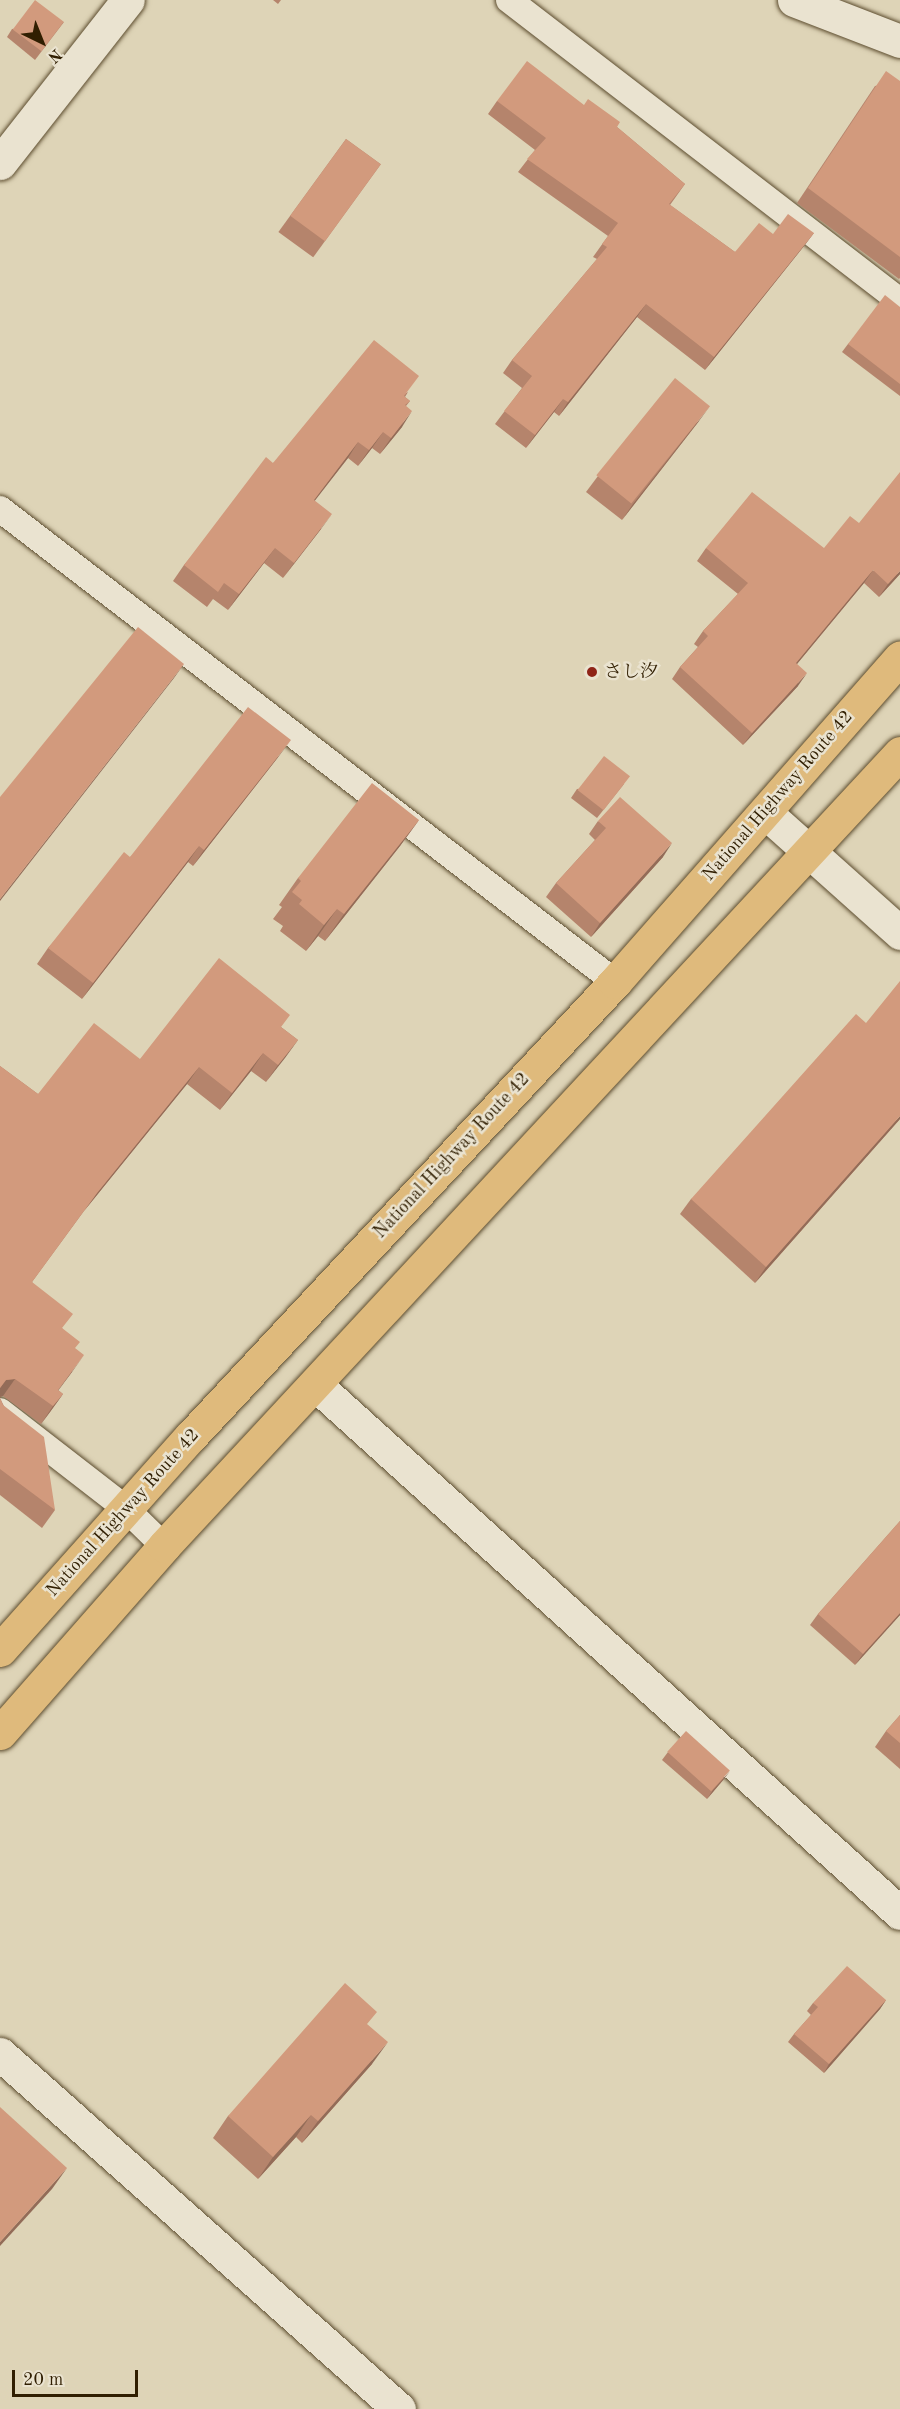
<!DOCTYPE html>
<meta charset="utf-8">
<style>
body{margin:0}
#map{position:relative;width:900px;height:2409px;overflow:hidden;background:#ded4b7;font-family:"Old Standard TT","Noto Serif JP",serif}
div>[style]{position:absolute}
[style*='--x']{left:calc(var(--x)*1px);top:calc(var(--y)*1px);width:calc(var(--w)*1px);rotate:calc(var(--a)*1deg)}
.roads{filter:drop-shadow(0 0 2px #5c4c2e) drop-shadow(0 0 2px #5c4c2e)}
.lane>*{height:26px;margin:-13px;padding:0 13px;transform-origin:13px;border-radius:13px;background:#eae3d0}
.street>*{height:33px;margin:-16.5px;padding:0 16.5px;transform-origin:16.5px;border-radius:16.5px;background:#eae3d0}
.secondary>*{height:33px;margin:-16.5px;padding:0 16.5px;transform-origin:16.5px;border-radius:16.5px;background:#eae3d0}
.highway>*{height:33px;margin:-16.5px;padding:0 16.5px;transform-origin:16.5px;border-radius:16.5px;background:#dfba7c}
.wall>*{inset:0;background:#b5846c;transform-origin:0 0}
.shaded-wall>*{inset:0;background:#936c58}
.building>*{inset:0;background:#d29a7d;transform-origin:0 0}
.dots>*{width:16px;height:16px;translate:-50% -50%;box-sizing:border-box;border:3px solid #eae3d0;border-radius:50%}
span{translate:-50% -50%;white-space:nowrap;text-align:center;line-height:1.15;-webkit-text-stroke:5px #eae3d0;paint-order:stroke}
.poi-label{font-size:18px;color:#301e01}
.left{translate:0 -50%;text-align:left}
.street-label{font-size:18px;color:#301e01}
.north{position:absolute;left:12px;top:12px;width:60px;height:60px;-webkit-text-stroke:4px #eae3d0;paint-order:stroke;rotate:137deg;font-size:16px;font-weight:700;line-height:24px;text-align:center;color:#301e01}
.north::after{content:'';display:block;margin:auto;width:21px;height:27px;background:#301e01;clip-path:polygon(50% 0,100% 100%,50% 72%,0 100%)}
.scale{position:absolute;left:12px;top:2370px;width:126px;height:27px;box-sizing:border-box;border:3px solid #301e01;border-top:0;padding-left:8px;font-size:18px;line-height:21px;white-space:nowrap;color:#301e01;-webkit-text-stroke:4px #eae3d0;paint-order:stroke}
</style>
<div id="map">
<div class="roads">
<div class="lane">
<div style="--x:509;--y:0;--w:493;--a:37.6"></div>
<div style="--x:0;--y:509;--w:776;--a:37.56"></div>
<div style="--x:0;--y:1411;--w:158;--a:37.8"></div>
<div style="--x:125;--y:1508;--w:54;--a:44.3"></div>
</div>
<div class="street">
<div style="--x:794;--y:0;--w:114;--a:21.1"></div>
<div style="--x:0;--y:163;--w:207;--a:-51.9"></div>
<div style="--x:316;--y:1385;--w:787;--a:42.12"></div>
<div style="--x:0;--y:2054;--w:534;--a:41.66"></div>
</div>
<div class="secondary">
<div style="--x:766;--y:813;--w:180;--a:41.8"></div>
</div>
<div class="highway">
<div style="--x:0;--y:1650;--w:287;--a:-48.3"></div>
<div style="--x:191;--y:1436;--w:621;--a:-46.96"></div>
<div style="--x:615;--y:982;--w:432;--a:-48.7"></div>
<div style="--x:0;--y:1733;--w:249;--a:-48.7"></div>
<div style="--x:164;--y:1546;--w:1082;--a:-47.13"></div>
</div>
</div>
<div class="wall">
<div style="clip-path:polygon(273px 0,281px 0,278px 4px)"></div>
<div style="clip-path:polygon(64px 22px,35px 60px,7px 37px,12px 29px)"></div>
<div style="clip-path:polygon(900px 81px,900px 278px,899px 279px,797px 203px,875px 86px)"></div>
<div style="clip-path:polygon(497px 101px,584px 105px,617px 127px,685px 184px,670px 205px,735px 252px,773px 234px,814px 233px,804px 246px,705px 370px,637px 317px,559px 416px,554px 412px,526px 448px,495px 424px,522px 388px,503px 373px,512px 360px,597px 259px,593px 257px,608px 236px,518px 172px,535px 150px,488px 114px)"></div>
<div style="left:346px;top:139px;width:43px;height:115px;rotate:36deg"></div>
<div style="clip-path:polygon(900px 307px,900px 396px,842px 352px,848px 344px)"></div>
<div style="clip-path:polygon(408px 392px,405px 397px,410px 401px,406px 406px,402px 427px,380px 454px,372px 448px,358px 466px,348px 458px,314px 501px,321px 529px,283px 578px,264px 563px,228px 610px,213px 599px,207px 607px,173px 581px,184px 565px,273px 463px)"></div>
<div style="clip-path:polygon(699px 421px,622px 520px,586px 492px,598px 476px)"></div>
<div style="clip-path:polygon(706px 548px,900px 574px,879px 597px,864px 583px,797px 664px,798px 686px,743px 745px,672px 679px,680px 667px,698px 647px,694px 644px,703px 631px,738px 594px,697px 561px)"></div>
<div style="clip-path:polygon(279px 756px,193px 866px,188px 862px,82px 999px,37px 964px,48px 948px,130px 857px)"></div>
<div style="clip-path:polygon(624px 784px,597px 818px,571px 798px,577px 789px)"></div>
<div style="clip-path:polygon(419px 820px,400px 846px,325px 941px,318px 936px,306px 951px,280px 931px,283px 926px,273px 919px,282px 907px,279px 905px,298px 878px)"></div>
<div style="clip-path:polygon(598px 821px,663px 857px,591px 937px,546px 897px,556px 883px,595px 840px,589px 834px)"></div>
<div style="clip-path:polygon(281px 1027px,298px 1040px,266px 1082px,251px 1071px,220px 1110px,187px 1084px,84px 1211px,32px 1282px,75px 1348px,72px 1372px,58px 1390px,63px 1394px,50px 1412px,41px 1424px,3px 1396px,0 1397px,0 1066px,38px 1094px,140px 1059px)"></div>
<div style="clip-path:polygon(900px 1119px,755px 1283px,680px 1214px,691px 1199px)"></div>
<div style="clip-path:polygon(0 1398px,55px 1510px,42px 1528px,0 1495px)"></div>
<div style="clip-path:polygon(900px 1521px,900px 1615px,855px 1665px,810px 1625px,818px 1614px)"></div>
<div style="clip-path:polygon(900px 1715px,900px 1769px,875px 1747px,886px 1731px)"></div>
<div style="clip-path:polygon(668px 1752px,724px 1779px,707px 1799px,662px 1760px)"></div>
<div style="clip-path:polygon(886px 2000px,880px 2009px,824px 2073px,788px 2042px,794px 2034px,811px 2015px,807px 2011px,813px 2003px)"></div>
<div style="clip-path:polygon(368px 2025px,372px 2064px,302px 2143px,296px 2137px,258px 2179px,213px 2138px,228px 2116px)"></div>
</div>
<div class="shaded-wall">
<div style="clip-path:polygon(814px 233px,804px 246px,705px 370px,714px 357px)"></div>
<div style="clip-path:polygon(646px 304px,637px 317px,559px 416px,568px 402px)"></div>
<div style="clip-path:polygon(563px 399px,554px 412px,526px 448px,535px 435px)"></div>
<div style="clip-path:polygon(710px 406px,699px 421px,622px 520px,633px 504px)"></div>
<div style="clip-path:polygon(412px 411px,402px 427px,380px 454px,391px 438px)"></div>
<div style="clip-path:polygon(383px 432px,372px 448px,358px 466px,369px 450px)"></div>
<div style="clip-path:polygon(358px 442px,348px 458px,303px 516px,314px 500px)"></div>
<div style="clip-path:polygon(332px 514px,321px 529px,283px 578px,294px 563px)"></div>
<div style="clip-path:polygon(275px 548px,264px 563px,228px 610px,239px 594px)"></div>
<div style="clip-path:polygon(873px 570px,864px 583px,787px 676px,796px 663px)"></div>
<div style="clip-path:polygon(900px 571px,900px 574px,879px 597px,888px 584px)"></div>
<div style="clip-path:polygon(184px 664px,174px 678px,0 901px,0 899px)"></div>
<div style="clip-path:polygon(807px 673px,798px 686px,743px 745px,752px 733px)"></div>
<div style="clip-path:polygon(291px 740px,279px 756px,193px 866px,204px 850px)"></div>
<div style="clip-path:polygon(419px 820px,400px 846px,325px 941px,344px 914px)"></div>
<div style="clip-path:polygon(672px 843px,663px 857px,591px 937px,600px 923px)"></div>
<div style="clip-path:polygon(199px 846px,188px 862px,82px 999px,93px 983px)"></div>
<div style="clip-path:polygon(337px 909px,318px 936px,306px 951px,324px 925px)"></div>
<div style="clip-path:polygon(298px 1040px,285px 1058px,266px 1082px,278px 1065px)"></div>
<div style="clip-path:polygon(263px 1053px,251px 1071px,220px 1110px,232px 1093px)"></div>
<div style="clip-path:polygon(199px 1067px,187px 1084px,84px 1211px,97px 1193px)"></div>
<div style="clip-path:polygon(900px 1116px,900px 1119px,755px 1283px,766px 1267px)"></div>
<div style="clip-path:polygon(84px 1355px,72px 1372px,49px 1403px,58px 1390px)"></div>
<div style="clip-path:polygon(15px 1379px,3px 1396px,0 1397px,0 1388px,6px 1380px)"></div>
<div style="clip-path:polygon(63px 1394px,50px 1412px,41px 1424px,53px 1406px)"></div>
<div style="clip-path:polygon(900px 1613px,900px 1615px,855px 1665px,863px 1654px)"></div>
<div style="clip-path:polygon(730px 1771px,724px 1779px,707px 1799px,713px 1790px)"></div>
<div style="clip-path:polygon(886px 2000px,880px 2009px,824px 2073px,829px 2064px)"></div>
<div style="clip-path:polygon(388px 2042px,372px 2064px,302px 2143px,318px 2121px)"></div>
<div style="clip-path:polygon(311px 2115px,296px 2137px,258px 2179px,273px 2157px)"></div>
<div style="clip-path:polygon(67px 2168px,52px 2189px,0 2246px,0 2242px)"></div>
</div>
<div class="building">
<div style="left:35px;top:0;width:36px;height:37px;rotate:37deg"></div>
<div style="clip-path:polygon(527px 61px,584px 105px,588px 99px,620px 122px,617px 127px,685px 184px,669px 204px,735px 252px,759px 223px,773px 234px,788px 214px,814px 233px,714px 357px,646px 304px,568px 402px,563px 399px,535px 435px,504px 411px,532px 376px,512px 360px,607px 247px,602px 244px,618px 223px,527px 159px,546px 138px,497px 101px)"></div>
<div style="clip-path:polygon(886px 71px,900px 81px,900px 257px,808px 188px)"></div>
<div style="left:346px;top:139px;width:43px;height:95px;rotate:36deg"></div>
<div style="clip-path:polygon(885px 295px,900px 307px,900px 384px,848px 344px)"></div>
<div style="clip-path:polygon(374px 340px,419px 376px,404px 396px,410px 401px,405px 405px,412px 411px,391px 438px,383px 432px,369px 450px,358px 442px,314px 500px,332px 514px,294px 563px,275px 548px,239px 594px,224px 583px,218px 592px,184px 565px,266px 457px,273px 463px)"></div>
<div style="left:675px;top:378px;width:45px;height:125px;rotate:39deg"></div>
<div style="clip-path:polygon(900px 472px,900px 571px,888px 584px,873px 570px,796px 663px,807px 673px,752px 733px,680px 667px,708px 636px,703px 631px,748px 583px,706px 548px,752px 492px,824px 548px,850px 516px,859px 523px)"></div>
<div style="clip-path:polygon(138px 627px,184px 664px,0 899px,0 797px)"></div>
<div style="clip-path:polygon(248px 707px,291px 740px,204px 850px,199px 846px,93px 983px,48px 948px,124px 852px,130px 857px)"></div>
<div style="left:604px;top:756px;width:33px;height:43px;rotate:38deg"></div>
<div style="clip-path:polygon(372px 783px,419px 820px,344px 914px,337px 909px,324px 925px,299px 904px,302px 900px,292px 892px,301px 881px,298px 878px)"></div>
<div style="clip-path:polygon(620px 797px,672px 843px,600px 923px,556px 883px,606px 828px,598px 821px)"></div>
<div style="clip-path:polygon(219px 958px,290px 1015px,281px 1027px,298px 1040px,278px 1065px,263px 1053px,232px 1093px,199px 1067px,97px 1193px,32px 1282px,73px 1314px,62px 1328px,80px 1342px,75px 1348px,84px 1355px,58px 1390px,63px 1394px,53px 1406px,15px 1379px,6px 1380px,0 1388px,0 1066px,38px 1094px,94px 1023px,140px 1059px)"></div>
<div style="clip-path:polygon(900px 981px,900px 1116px,766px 1267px,691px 1199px,856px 1014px,866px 1023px)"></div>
<div style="clip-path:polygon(0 1398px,3px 1405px,44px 1437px,55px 1510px,0 1469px)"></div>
<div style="clip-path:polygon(900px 1521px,900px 1613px,863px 1654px,818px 1614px)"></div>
<div style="clip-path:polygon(900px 1715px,900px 1743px,886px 1731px)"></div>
<div style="left:686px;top:1731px;width:59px;height:28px;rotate:42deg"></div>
<div style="clip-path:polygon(847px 1966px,886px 2000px,829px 2064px,794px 2034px,818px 2007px,813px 2003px)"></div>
<div style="clip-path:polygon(345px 1983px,377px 2012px,367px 2024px,388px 2042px,318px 2121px,311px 2115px,273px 2157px,228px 2116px)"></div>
<div style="clip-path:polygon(0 2107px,67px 2168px,0 2242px)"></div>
</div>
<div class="dots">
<div style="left:592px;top:672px;background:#8f2418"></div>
</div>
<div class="poi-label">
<span class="left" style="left:604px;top:672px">さし汐</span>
</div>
<div class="street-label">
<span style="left:778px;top:796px;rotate:-49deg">National Highway Route 42</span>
<span style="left:452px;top:1156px;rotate:-47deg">National Highway Route 42</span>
<span style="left:123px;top:1513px;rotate:-48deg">National Highway Route 42</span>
</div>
<div class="north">N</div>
<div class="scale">20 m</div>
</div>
